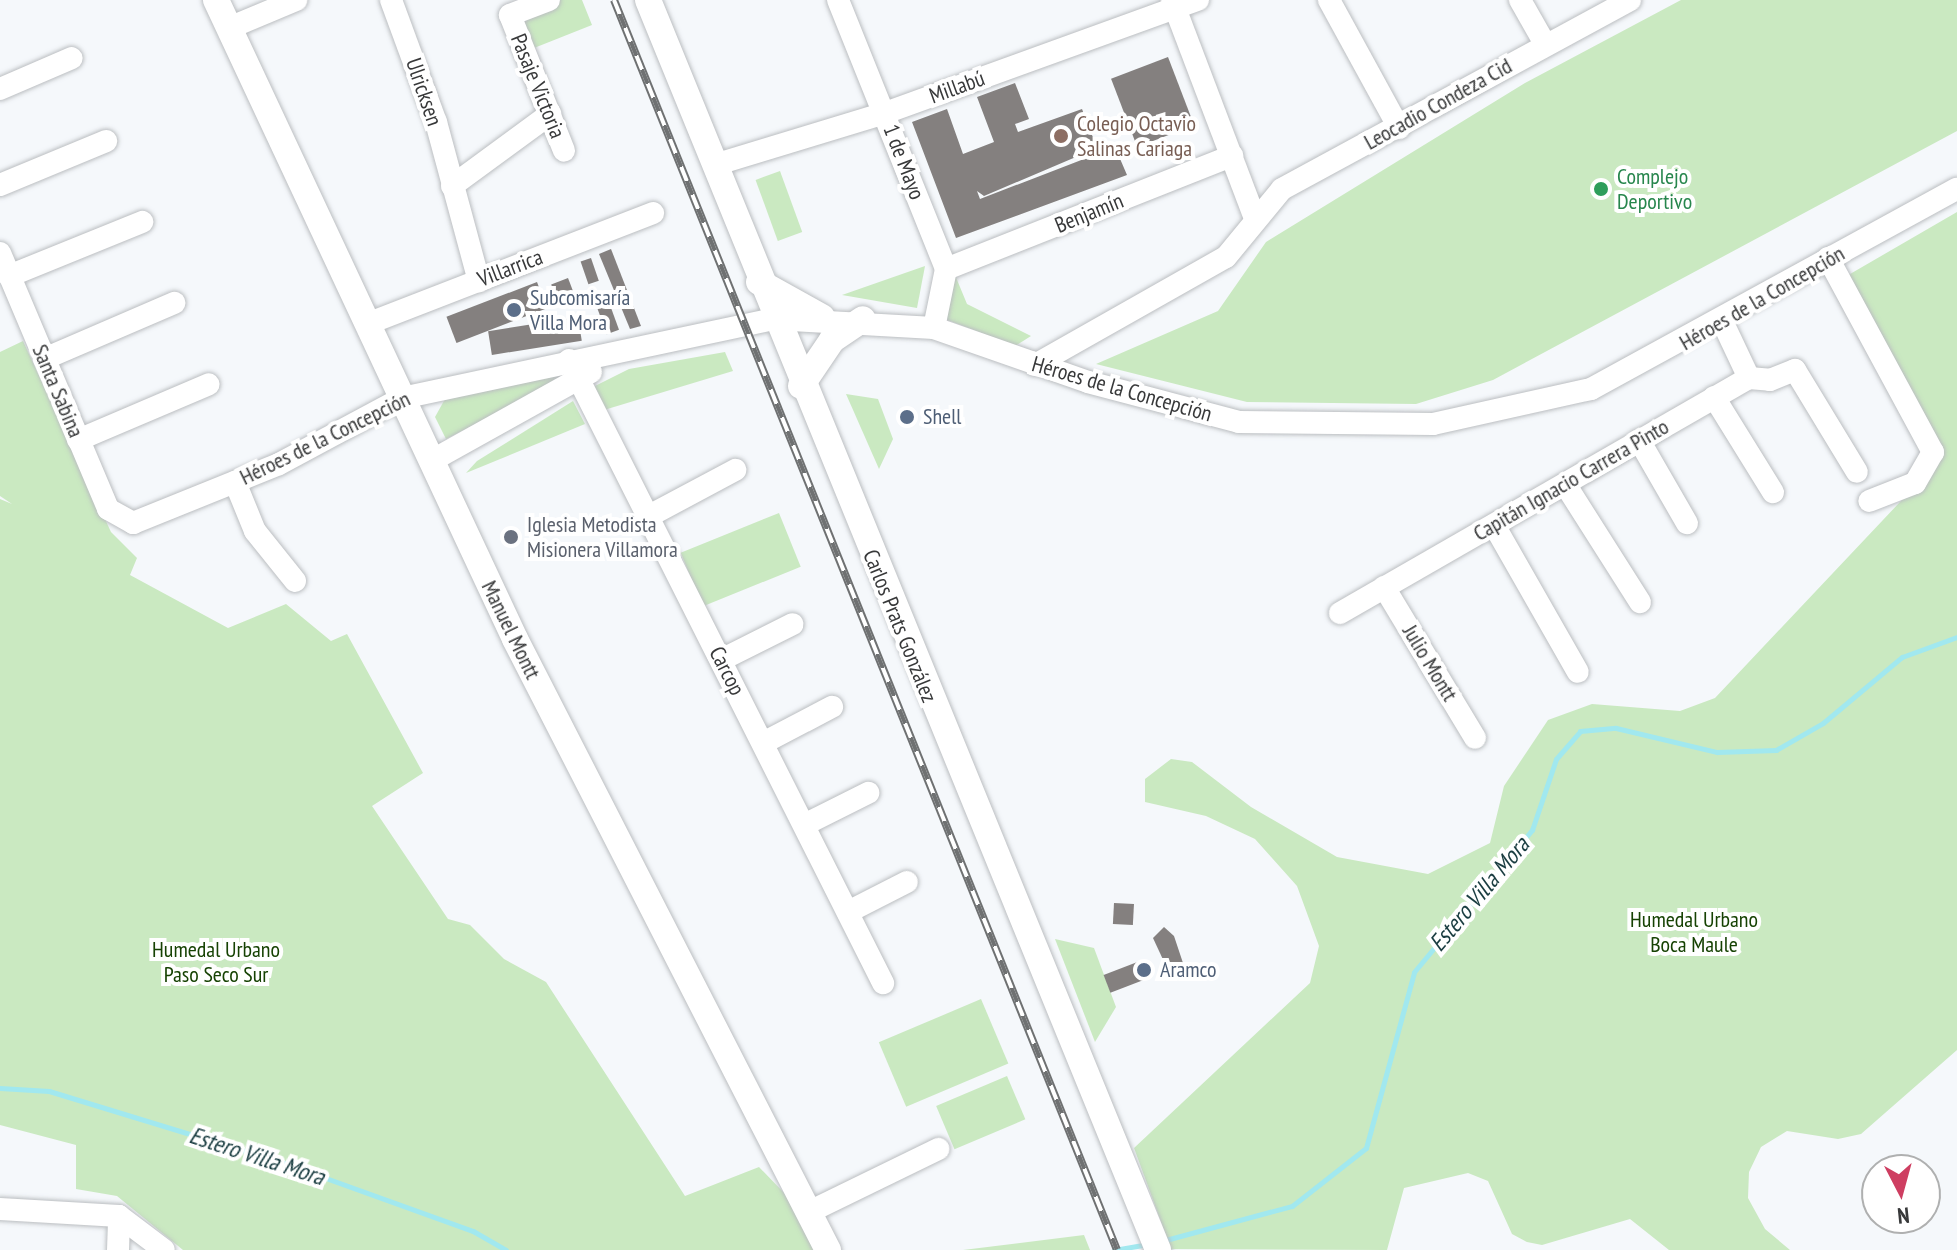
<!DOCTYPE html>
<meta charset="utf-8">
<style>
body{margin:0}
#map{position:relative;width:1957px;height:1250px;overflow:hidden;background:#f5f8fb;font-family:"PT Sans Narrow",sans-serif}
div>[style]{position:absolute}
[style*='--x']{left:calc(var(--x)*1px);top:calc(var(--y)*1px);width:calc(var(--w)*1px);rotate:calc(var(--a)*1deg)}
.green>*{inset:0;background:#cae9c1;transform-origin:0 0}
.stream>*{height:5px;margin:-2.5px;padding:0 2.5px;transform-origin:2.5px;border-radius:2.5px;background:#a1e8ef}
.building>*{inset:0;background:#84807f;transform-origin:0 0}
.roads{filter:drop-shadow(0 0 2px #bbbec1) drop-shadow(0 0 2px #bbbec1)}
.minor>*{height:22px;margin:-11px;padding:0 11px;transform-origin:11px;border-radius:11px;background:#fff}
.major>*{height:26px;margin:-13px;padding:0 13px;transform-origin:13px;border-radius:13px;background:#fff}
.rail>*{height:8px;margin-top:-4px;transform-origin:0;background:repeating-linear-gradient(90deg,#fff 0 15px,#6f7172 0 30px);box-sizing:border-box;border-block:2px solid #6f7172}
.dots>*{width:22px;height:22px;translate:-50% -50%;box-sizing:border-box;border:4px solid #fff;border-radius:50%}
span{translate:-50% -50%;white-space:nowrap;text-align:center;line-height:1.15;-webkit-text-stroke:8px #fff;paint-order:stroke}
.street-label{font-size:22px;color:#38393a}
.education-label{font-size:22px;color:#785e54}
.left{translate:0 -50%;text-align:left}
.leisure-label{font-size:22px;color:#27864d}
.service-label{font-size:22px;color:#4e5e75}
.worship-label{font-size:22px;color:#5b616d}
.park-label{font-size:22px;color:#164203}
.water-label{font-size:24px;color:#1a3d41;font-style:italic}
.north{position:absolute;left:1861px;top:1154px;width:80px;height:80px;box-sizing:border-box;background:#fff;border:2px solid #afb0b0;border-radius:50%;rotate:174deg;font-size:22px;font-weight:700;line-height:32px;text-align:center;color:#38393a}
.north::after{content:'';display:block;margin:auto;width:28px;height:36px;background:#ce3e61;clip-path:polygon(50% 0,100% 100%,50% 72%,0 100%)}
</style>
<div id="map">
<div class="green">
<div style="clip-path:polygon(558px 0,582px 0,592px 25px,529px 50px,515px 17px)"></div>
<div style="clip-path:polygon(1681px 0,1957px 0,1957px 131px,1493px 380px,1416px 404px,1247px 402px,1096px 364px,1218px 311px,1266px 242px,1525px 83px)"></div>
<div style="left:780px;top:171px;width:65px;height:26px;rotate:70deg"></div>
<div style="clip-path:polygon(1957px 212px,1957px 1050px,1861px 1134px,1838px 1139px,1787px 1131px,1761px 1147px,1749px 1172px,1748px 1198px,1765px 1229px,1790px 1250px,1669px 1250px,1630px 1219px,1542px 1245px,1527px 1242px,1512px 1234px,1488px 1181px,1468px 1173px,1404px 1188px,1387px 1250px,1171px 1249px,1134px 1148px,1310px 983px,1319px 946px,1297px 886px,1255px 839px,1206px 816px,1145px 802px,1145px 779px,1171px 759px,1192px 762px,1251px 807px,1337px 857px,1428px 874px,1490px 843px,1504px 786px,1548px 720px,1592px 704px,1680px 711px,1715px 698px,1916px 485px,1924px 463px,1920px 436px,1838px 281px)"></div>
<div style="clip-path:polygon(925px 266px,917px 308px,842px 295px)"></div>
<div style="clip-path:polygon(955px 275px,967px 304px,1031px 336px,1015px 346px,945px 319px)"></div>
<div style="clip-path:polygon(23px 341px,111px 532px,137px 558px,130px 575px,228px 628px,286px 604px,331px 641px,347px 634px,423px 773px,372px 806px,448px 919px,470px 925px,504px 959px,546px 982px,685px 1196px,759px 1167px,788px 1197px,817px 1250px,183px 1250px,117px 1196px,76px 1189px,76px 1145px,0 1125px,0 499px,12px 504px,0 496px,0 352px)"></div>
<div style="clip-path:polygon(725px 352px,733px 371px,604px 410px,593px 387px,629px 369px)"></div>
<div style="clip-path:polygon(566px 367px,571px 376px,446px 439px,435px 417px,445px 399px)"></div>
<div style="clip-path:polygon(846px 394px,878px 399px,893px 439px,879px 469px)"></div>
<div style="clip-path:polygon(573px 401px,585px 424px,466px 473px,477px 461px)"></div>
<div style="left:779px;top:513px;width:58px;height:106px;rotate:68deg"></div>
<div style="clip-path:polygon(1055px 939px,1094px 948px,1116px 1007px,1095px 1042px)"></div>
<div style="left:981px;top:999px;width:70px;height:111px;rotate:67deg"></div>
<div style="left:1007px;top:1076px;width:47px;height:77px;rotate:67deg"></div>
<div style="clip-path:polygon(1084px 1235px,1090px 1250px,963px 1250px)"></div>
</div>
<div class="stream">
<div style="--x:0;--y:1088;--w:49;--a:3.5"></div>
<div style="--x:49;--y:1091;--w:246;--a:17"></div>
<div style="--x:284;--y:1163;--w:201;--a:19.8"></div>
<div style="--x:473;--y:1231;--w:38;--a:30"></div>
<div style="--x:1162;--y:1241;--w:135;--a:-15.1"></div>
<div style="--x:1292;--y:1206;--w:94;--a:-38.1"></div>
<div style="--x:1366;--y:1148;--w:182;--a:-74.7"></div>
<div style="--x:1414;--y:972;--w:185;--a:-50.3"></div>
<div style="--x:1532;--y:830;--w:75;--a:-71.3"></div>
<div style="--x:1556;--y:759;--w:37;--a:-49"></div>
<div style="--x:1580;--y:731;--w:36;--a:-5"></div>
<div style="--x:1616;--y:728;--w:104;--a:13.4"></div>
<div style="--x:1717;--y:752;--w:59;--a:-1.9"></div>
<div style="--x:1776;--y:750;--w:54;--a:-29.9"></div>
<div style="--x:1823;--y:723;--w:103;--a:-39.9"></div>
<div style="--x:1902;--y:657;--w:59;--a:-20"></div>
<div style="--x:1114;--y:1250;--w:35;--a:-10"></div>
</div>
<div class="building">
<div style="left:1168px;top:57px;width:73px;height:61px;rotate:69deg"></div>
<div style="clip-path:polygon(1015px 83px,1029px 119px,1015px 124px,1018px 132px,1082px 109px,1097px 148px,984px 196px,977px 191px,980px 199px,1115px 147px,1127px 175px,956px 238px,912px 122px,947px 109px,963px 154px,994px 142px,977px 97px)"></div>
<div style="clip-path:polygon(611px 249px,641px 326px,630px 329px,599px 254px)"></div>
<div style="left:591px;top:258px;width:24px;height:11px;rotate:71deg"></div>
<div style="left:568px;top:278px;width:19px;height:18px;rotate:69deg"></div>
<div style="left:537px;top:282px;width:28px;height:97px;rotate:69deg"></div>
<div style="left:606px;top:294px;width:38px;height:13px;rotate:70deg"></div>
<div style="left:578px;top:317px;width:24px;height:91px;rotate:81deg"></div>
<div style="left:1114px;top:903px;width:20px;height:21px;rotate:3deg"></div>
<div style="clip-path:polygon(1164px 927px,1174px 936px,1188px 978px,1172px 979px,1153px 938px)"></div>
<div style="left:1140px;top:961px;width:19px;height:39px;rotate:69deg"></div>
</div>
<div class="roads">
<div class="minor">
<div style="--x:391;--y:0;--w:130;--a:69.8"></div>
<div style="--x:436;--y:122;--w:165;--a:74.9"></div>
<div style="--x:549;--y:0;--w:42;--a:159"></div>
<div style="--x:510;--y:15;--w:146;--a:68.3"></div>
<div style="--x:838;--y:0;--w:290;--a:68.1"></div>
<div style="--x:946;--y:269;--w:60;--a:101.5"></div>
<div style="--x:1172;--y:0;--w:233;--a:69.2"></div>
<div style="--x:1329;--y:0;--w:146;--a:61.3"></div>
<div style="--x:1520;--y:0;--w:51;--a:60.4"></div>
<div style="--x:229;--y:28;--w:73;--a:-22.7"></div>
<div style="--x:0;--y:89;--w:78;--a:-23.3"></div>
<div style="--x:714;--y:165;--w:179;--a:-16.9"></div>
<div style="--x:885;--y:113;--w:333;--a:-19.9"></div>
<div style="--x:0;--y:185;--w:115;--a:-22.5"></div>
<div style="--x:452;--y:186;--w:122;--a:-36.3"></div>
<div style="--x:0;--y:253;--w:278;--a:67.1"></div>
<div style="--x:108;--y:509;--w:29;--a:29"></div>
<div style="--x:133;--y:523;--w:157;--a:-22"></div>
<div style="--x:279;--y:464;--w:140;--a:-28.2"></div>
<div style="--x:402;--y:398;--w:380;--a:-12"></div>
<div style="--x:774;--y:319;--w:160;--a:3.2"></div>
<div style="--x:934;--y:328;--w:163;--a:19.3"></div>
<div style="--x:1088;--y:382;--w:156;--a:14.8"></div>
<div style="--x:1239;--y:422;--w:194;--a:0.6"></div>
<div style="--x:1433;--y:424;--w:162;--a:-12.5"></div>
<div style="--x:1591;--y:389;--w:417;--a:-28.7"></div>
<div style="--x:1828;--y:258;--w:221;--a:61.6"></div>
<div style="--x:1933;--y:452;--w:36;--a:120"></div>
<div style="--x:1915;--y:483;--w:49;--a:158.6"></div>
<div style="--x:946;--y:269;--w:308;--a:-21.6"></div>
<div style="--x:9;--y:276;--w:144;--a:-22.1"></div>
<div style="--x:367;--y:324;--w:307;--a:-21.2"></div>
<div style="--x:44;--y:359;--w:142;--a:-23.3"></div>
<div style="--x:569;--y:360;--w:698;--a:63.25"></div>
<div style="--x:1035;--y:365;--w:219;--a:-29.5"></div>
<div style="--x:1226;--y:257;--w:88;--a:-50.5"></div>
<div style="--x:1282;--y:189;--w:396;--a:-28.5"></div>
<div style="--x:1749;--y:378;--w:21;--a:5"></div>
<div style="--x:1770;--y:380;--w:27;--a:-22"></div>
<div style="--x:1795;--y:370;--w:119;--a:58.7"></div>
<div style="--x:1714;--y:397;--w:112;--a:58.2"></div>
<div style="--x:78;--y:440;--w:142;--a:-23.1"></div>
<div style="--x:1639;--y:440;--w:96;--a:60"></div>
<div style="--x:431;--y:461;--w:183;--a:-29.1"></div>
<div style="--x:235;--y:482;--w:53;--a:67.8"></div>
<div style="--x:255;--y:531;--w:64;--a:51.3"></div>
<div style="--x:1565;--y:484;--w:140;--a:57.6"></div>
<div style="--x:649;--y:516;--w:98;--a:-28.1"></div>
<div style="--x:1494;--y:525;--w:169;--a:60.3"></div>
<div style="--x:1384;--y:587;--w:176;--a:58.9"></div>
<div style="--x:1340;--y:613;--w:472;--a:-29.9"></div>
<div style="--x:1749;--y:378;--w:61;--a:-115.3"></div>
<div style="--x:721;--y:660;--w:80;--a:-26.6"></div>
<div style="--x:763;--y:743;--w:78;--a:-27.6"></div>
<div style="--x:804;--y:825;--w:72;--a:-26.6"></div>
<div style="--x:848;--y:912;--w:66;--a:-27"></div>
<div style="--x:0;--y:1209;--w:119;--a:3.4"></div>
<div style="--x:119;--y:1216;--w:56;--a:37.1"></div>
<div style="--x:809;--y:1212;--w:144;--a:-26"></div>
<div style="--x:118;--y:1250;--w:34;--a:-88"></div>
</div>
<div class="major">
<div style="--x:216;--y:0;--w:705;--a:64.92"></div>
<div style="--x:515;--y:639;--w:687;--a:62.88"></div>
<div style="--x:648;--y:0;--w:1350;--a:67.8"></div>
<div style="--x:759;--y:282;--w:72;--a:29.1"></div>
<div style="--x:801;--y:386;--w:55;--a:-56"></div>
<div style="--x:832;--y:340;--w:37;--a:-34"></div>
</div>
</div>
<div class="rail">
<div style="--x:614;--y:0;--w:1347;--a:68.08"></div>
</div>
<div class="dots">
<div style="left:1061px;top:136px;background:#8d6e63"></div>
<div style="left:1601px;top:189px;background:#2e9e5b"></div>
<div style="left:514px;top:310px;background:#5c6f8a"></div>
<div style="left:907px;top:417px;background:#5c6f8a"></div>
<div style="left:511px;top:537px;background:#6b7280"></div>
<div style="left:1144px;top:970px;background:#5c6f8a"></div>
</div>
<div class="street-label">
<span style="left:538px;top:86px;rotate:68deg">Pasaje Victoria</span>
<span style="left:957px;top:87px;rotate:-20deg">Millabú</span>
<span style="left:424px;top:92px;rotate:71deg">Ulricksen</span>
<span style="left:1438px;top:104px;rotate:-29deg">Leocadio Condeza Cid</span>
<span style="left:904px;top:162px;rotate:69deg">1 de Mayo</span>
<span style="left:1089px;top:213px;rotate:-22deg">Benjamín</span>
<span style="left:510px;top:268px;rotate:-21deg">Villarrica</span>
<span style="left:1762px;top:298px;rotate:-30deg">Héroes de la Concepción</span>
<span style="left:1122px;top:389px;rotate:16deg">Héroes de la Concepción</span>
<span style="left:58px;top:391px;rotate:67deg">Santa Sabina</span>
<span style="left:325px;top:438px;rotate:-26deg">Héroes de la Concepción</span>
<span style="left:1571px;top:480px;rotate:-30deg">Capitán Ignacio Carrera Pinto</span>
<span style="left:900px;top:626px;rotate:68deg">Carlos Prats González</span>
<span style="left:511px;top:630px;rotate:64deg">Manuel Montt</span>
<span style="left:1430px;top:663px;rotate:59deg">Julio Montt</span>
<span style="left:727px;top:671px;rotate:63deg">Carcop</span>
</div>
<div class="education-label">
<span class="left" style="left:1077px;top:136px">Colegio Octavio<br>Salinas Cariaga</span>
</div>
<div class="leisure-label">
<span class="left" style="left:1617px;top:189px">Complejo<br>Deportivo</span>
</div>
<div class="service-label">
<span class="left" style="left:530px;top:310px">Subcomisaría<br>Villa Mora</span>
<span class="left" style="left:923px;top:417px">Shell</span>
<span class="left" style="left:1160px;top:970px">Aramco</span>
</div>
<div class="worship-label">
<span class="left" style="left:527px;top:537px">Iglesia Metodista<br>Misionera Villamora</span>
</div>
<div class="park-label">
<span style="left:1694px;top:932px">Humedal Urbano<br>Boca Maule</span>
<span style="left:216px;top:962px">Humedal Urbano<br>Paso Seco Sur</span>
</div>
<div class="water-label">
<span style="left:1479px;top:894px;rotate:-50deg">Estero Villa Mora</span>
<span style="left:257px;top:1156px;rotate:18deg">Estero Villa Mora</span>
</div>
<div class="north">N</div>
</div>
